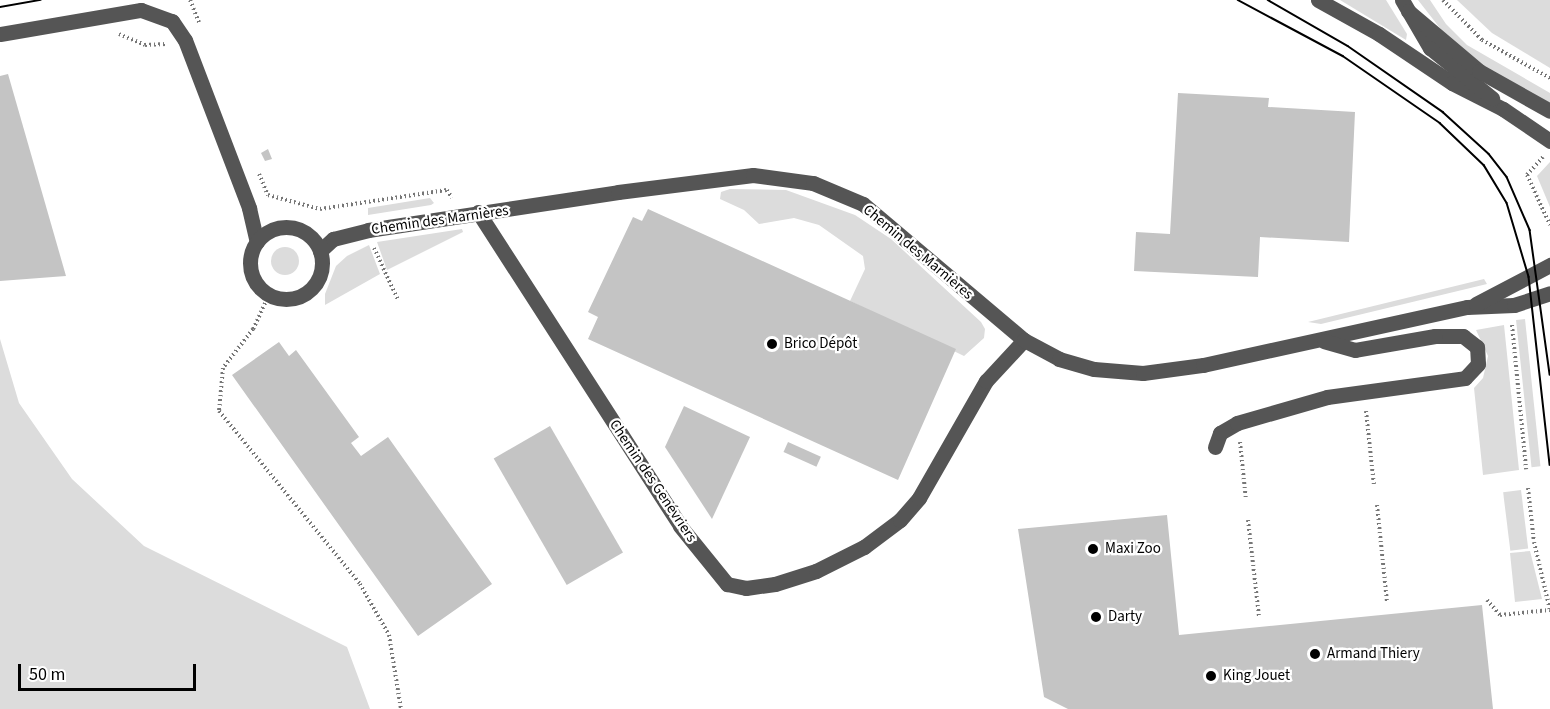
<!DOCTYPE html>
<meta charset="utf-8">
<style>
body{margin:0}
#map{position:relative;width:1550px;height:709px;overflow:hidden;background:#fff;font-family:"Source Sans 3",sans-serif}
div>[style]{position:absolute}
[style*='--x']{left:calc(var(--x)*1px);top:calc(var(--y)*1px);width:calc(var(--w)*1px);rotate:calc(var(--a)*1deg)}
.green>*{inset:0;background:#dcdcdc;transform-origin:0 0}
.round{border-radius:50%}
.building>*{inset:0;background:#c4c4c4;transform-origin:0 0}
.path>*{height:4px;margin-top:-2px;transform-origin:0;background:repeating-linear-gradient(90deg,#777 0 1.5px,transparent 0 4.5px)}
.minor>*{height:15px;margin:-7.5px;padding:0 7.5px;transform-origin:7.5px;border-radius:7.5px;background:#555}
.minor>.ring{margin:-7.5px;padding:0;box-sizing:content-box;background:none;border:15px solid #555;border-radius:50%}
.tram>*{height:1.5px;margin:-0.75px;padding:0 0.75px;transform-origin:0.75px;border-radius:0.75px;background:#000}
.dots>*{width:16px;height:16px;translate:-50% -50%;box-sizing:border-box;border:3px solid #fff;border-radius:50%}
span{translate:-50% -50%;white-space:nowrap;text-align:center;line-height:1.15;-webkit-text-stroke:4.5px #fff;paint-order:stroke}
.street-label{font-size:15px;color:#000}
.poi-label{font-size:15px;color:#000}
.left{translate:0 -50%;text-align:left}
.scale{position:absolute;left:18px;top:664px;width:178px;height:27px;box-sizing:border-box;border:3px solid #000;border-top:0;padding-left:8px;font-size:18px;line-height:21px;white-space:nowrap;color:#000;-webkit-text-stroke:4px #fff;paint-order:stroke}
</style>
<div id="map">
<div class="green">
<div style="clip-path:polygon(1340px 0,1386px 0,1407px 34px,1406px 40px)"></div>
<div style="clip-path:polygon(1418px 0,1430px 0,1446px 24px,1467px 45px,1550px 93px,1550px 103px,1503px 80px,1450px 41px)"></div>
<div style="clip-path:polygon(1457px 0,1550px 0,1550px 68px,1492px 33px)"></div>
<div style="clip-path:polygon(1550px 162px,1550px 207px,1537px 176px)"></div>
<div style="clip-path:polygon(730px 189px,786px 190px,855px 215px,891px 239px,981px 322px,985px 329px,984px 338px,964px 356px,850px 301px,865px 269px,863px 256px,819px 225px,794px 218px,759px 224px,744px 210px,720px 199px,721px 192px)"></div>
<div style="clip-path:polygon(430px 198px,434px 203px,431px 205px,368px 215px,368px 208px)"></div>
<div style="clip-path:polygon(462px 229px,463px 232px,387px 270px,377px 242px)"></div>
<div style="clip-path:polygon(369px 245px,380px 274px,325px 305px,325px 294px,336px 266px,347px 256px)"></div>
<div class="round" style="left:271px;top:247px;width:28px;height:28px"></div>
<div style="clip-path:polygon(1484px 279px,1487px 284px,1321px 324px,1308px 322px)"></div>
<div style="left:1525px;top:319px;width:148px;height:9px;rotate:84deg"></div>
<div style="clip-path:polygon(1504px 325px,1519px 470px,1483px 475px,1474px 388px,1483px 378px,1488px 356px,1476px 330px)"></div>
<div style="clip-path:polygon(0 339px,19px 403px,72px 479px,144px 546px,347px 647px,370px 709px,0 709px)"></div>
<div style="left:1521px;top:490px;width:59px;height:18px;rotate:83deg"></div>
<div style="clip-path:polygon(1530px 551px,1542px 599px,1515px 602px,1510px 553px)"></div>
</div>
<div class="building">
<div style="clip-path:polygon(8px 74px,66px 276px,0 281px,0 76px)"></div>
<div style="clip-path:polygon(1178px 93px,1269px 98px,1268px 107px,1355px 112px,1349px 242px,1260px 237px,1258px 277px,1134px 271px,1136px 232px,1170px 234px)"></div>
<div style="clip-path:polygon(268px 149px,272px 159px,265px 161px,261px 153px)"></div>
<div style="clip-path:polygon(648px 209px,956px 349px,898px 480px,588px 339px,598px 317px,588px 312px,633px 217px,642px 221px)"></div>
<div style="clip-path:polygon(279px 342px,289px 356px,296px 350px,359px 437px,351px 443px,361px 456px,388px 437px,492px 584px,418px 636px,232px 375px)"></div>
<div style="clip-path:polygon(684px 406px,750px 437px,712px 519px,665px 447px)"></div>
<div style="left:550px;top:426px;width:146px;height:65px;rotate:60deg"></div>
<div style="left:788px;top:442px;width:36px;height:11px;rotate:24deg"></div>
<div style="clip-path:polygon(1167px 515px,1179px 635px,1482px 605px,1493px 709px,1068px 709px,1044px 697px,1018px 529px)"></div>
</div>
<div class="path">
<div style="--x:190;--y:0;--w:24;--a:68"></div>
<div style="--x:1443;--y:0;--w:56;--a:45.7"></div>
<div style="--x:1482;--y:40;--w:78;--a:29.2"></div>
<div style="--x:119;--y:34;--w:28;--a:23"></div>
<div style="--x:145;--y:45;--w:21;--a:-3"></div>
<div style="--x:1543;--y:157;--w:24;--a:132"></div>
<div style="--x:1527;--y:175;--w:55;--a:65.3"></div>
<div style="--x:259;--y:174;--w:23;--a:67"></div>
<div style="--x:268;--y:195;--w:54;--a:15.1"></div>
<div style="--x:320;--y:209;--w:128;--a:-8.5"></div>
<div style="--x:447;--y:190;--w:9;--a:58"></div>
<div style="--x:374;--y:248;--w:57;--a:65.2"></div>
<div style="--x:269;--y:295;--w:38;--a:115"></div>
<div style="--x:253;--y:329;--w:49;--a:127.6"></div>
<div style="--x:223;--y:368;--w:43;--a:95.3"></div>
<div style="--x:219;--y:411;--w:223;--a:50.8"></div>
<div style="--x:360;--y:584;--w:59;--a:60.4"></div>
<div style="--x:389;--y:635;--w:75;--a:80.8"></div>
<div style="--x:1512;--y:325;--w:145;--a:84.4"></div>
<div style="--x:1366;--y:411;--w:75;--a:83.9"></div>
<div style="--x:1240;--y:442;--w:58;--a:84.1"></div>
<div style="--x:1528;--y:488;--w:54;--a:83.7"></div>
<div style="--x:1534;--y:542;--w:70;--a:76.8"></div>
<div style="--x:1377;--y:505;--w:98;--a:84.1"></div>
<div style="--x:1248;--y:520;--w:98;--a:83.5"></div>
<div style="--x:1487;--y:600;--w:20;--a:49"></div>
<div style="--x:1500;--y:615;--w:50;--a:-5.7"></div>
</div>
<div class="minor">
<div style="--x:1318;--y:0;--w:70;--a:29.1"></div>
<div style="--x:1379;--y:34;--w:88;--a:33.9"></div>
<div style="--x:1452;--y:83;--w:57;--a:27"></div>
<div style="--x:1503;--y:109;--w:57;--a:34.2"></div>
<div style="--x:1402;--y:0;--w:56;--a:59.7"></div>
<div style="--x:1430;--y:48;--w:80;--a:38.9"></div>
<div style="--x:1408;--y:11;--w:93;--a:40.2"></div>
<div style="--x:1479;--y:71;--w:81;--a:29.4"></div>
<div style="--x:0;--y:34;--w:143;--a:-9.7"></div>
<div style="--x:141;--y:10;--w:33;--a:20"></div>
<div style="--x:172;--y:21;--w:23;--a:56"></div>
<div style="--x:185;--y:40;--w:180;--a:69.1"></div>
<div style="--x:249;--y:208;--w:35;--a:77"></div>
<div style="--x:478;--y:212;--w:373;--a:57.2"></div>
<div style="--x:680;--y:526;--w:75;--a:51"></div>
<div style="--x:727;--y:584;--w:19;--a:12"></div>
<div style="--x:746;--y:588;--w:29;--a:-8"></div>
<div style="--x:775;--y:584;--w:43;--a:-17.6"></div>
<div style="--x:816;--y:571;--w:54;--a:-26.6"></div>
<div style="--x:864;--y:547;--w:45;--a:-36.9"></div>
<div style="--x:900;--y:520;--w:29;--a:-49"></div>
<div style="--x:919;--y:498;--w:135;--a:-60.2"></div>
<div style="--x:986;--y:381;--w:56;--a:-47.2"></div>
<div class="ring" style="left:250px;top:227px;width:57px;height:57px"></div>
<div style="--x:320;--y:251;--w:18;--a:-43"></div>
<div style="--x:333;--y:239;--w:36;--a:-14"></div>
<div style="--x:368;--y:230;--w:253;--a:-8.6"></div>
<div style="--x:618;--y:192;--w:136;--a:-7.2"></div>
<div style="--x:753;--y:175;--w:61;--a:7.6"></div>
<div style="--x:813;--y:183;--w:54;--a:22.8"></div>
<div style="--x:863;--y:204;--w:211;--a:40.2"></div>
<div style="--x:1024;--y:340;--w:40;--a:28"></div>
<div style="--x:1059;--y:359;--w:36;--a:16"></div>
<div style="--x:1094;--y:369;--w:49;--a:4.7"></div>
<div style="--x:1143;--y:373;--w:61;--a:-7.6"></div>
<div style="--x:1203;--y:365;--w:270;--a:-12.4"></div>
<div style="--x:1467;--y:307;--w:47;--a:-2.4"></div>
<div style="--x:1514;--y:305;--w:38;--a:-18"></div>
<div style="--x:1476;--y:304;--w:84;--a:-27.8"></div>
<div style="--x:1215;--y:447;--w:15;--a:-70"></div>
<div style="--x:1220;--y:433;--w:20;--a:-30"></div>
<div style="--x:1237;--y:423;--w:94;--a:-16.1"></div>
<div style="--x:1327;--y:397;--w:139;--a:-7.8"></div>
<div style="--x:1465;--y:378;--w:19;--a:-47"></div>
<div style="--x:1478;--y:364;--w:17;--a:-93"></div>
<div style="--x:1477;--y:347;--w:18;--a:-142"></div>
<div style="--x:1463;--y:336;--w:28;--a:180"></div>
<div style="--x:1435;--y:336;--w:81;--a:170.1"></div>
<div style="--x:1355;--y:350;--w:32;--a:-164"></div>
</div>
<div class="tram">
<div style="--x:1238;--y:0;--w:119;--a:28.1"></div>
<div style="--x:1343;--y:56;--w:118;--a:34.6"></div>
<div style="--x:1440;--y:123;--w:61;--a:43.7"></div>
<div style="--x:1484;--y:165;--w:44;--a:58.8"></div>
<div style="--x:1507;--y:203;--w:77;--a:73.4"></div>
<div style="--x:1529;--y:277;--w:189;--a:83.6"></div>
<div style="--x:1268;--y:0;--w:92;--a:29.9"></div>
<div style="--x:1348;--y:46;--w:116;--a:34.8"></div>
<div style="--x:1443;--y:112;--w:62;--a:42.4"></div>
<div style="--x:1489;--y:154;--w:29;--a:52"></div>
<div style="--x:1507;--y:177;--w:58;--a:66.5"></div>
<div style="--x:1530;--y:230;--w:146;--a:82.1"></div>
<div style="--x:0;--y:7;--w:41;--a:-9.9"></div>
</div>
<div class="dots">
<div style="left:772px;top:344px;background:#000"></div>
<div style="left:1093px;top:549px;background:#000"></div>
<div style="left:1096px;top:617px;background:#000"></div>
<div style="left:1315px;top:654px;background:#000"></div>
<div style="left:1211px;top:676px;background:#000"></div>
</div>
<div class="street-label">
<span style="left:440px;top:220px;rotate:-8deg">Chemin des Marnières</span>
<span style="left:918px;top:252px;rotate:40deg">Chemin des Marnières</span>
<span style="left:653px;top:481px;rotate:56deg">Chemin des Genévriers</span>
</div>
<div class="poi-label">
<span class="left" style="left:784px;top:344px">Brico Dépôt</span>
<span class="left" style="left:1105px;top:549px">Maxi Zoo</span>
<span class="left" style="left:1108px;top:617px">Darty</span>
<span class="left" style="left:1327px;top:654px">Armand Thiery</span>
<span class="left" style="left:1223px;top:676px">King Jouet</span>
</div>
<div class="scale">50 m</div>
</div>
